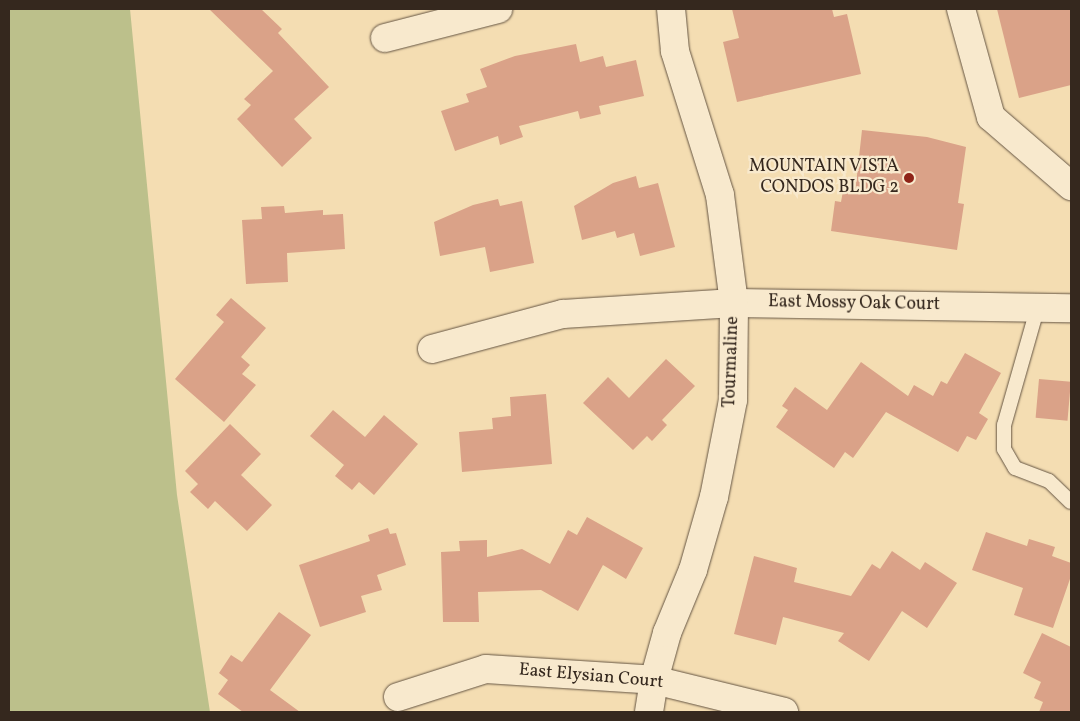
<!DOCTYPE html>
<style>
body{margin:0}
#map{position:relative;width:1080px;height:721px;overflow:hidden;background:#f4ddb2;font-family:Vollkorn,serif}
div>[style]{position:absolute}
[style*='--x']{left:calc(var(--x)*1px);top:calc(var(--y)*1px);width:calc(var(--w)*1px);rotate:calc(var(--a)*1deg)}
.green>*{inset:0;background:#bcc08b}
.building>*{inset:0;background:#daa288;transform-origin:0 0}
.roads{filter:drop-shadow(0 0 1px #655543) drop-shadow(0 0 1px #655543)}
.service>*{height:14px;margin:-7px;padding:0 7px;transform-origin:7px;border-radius:7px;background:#f8e9cd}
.minor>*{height:28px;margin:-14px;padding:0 14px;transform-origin:14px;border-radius:14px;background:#f8e9cd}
.dots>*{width:14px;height:14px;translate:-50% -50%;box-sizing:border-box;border:2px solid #f8e9cd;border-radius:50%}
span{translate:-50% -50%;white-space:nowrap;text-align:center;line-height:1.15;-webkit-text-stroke:4.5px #f8e9cd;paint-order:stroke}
.poi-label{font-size:18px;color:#35281e}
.right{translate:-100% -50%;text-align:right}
.street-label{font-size:18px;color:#35281e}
.frame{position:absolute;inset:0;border:10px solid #35281e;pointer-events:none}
</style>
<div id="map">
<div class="green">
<div style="clip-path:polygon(9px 9px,130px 9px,177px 495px,210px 712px,9px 712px)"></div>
</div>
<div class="building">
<div style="clip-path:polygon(209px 9px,261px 9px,282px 29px,278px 33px,329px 87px,294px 119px,312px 138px,282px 167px,237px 119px,251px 105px,244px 99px,273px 71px)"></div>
<div style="clip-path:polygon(732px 9px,832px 9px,834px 17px,847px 14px,861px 74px,737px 102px,723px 42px,739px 38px)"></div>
<div style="clip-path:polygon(997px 9px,1071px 9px,1071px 85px,1019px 98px)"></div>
<div style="clip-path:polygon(576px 44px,580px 62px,603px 56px,606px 67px,636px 60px,644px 96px,599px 106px,601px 114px,580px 119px,578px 111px,519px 126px,523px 137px,500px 145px,498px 136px,455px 151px,441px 111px,469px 102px,466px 94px,487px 87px,480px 69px,515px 56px)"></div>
<div style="clip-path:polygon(862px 130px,927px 137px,966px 147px,958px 203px,964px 204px,957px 250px,831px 231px,835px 201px,841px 202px,843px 191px,855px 193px)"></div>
<div style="clip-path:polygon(636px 176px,639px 188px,658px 183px,675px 247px,640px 256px,634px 233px,617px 238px,615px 231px,582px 240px,574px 206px,613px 183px)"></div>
<div style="clip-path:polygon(498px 199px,500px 206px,522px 201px,534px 263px,490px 272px,485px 247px,440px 256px,434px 222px,473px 205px)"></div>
<div style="clip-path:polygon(284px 206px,285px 213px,323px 210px,323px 215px,343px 214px,345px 249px,287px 253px,288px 282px,246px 284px,242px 220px,262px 219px,261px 207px)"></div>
<div style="clip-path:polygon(231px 298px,266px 328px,241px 357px,250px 365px,242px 374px,256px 385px,224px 422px,175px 379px,224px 322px,216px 315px)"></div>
<div style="clip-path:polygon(965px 353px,1001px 373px,979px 413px,988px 419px,976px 440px,967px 436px,958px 452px,886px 412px,853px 458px,845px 452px,834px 468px,776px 427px,788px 410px,782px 406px,795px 387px,827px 410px,861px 362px,908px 396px,914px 385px,933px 396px,941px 381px,947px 384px)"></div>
<div style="clip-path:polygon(666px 359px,695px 386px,662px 420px,667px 425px,652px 441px,647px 436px,633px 450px,583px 403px,608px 377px,629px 398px)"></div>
<div style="left:1039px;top:379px;width:32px;height:39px;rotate:5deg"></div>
<div style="clip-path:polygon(546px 394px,552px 464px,462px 472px,459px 432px,493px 429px,492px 418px,511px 416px,510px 397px)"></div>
<div style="clip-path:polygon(333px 410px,365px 437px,384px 415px,418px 444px,374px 495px,359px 482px,352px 490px,335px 476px,344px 465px,310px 436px)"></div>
<div style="clip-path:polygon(230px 424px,261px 454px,241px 475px,272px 505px,247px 531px,215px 501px,208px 509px,190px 492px,198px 484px,185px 471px)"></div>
<div style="clip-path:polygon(587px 517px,643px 548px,626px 579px,603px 565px,578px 611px,541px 590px,478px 592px,479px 622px,443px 622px,441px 552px,460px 551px,459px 541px,487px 540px,487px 557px,522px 549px,550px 564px,568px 530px,577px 535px)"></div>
<div style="clip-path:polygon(388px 528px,390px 534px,396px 533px,406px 565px,377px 575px,382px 590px,361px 596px,366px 612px,320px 627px,299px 565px,370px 541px,368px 535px)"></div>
<div style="clip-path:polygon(986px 532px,1027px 546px,1029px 539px,1055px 547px,1052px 556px,1071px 563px,1071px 576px,1053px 628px,1014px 615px,1023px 588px,972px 570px)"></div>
<div style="clip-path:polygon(892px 551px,920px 570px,925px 562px,957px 583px,927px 628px,902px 611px,869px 661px,838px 641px,844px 633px,783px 617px,776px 645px,734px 634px,754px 556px,797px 568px,794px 582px,851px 596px,872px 564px,880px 569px)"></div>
<div style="clip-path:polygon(279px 612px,311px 635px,270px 690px,300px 712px,243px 712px,218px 694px,228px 680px,219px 673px,231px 655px,242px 662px)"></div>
<div style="clip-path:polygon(1042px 633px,1071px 647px,1071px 712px,1039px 712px,1043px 702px,1034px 698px,1041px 682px,1023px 673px)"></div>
</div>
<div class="roads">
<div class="service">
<div style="--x:1038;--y:306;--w:124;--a:105.9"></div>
<div style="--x:1004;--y:425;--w:24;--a:90"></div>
<div style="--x:1004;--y:449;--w:22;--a:60"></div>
<div style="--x:1015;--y:468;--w:36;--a:21"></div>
<div style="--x:1049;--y:481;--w:30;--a:44"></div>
</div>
<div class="minor">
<div style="--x:961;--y:9;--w:112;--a:74.5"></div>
<div style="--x:991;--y:117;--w:106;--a:40.8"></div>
<div style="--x:385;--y:38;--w:117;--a:-14.4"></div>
<div style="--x:432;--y:349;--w:136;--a:-15"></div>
<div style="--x:563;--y:314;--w:171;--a:-3.7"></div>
<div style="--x:734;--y:303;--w:337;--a:0.9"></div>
<div style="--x:398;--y:697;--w:92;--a:-17.7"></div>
<div style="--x:486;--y:669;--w:168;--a:3.7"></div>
<div style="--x:654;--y:680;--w:134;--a:13.8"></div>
<div style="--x:649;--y:712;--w:32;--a:-81"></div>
<div style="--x:654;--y:680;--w:49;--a:-74.5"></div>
<div style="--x:667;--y:633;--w:68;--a:-67.6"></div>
<div style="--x:693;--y:570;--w:76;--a:-74"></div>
<div style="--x:714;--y:497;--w:99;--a:-78.9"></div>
<div style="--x:733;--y:400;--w:97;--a:-89.4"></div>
<div style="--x:734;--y:303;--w:109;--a:-97.4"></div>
<div style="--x:720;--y:195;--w:151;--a:-107.4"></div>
<div style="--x:675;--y:51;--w:42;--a:-95.4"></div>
</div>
</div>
<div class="dots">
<div style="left:909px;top:178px;background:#8f2418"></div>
</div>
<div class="poi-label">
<span class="right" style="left:899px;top:178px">MOUNTAIN VISTA<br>CONDOS BLDG 2</span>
</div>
<div class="street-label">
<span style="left:854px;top:304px;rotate:1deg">East Mossy Oak Court</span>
<span style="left:732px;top:362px;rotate:-88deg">Tourmaline</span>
<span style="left:591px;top:677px;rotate:5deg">East Elysian Court</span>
</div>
<div class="frame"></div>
</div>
